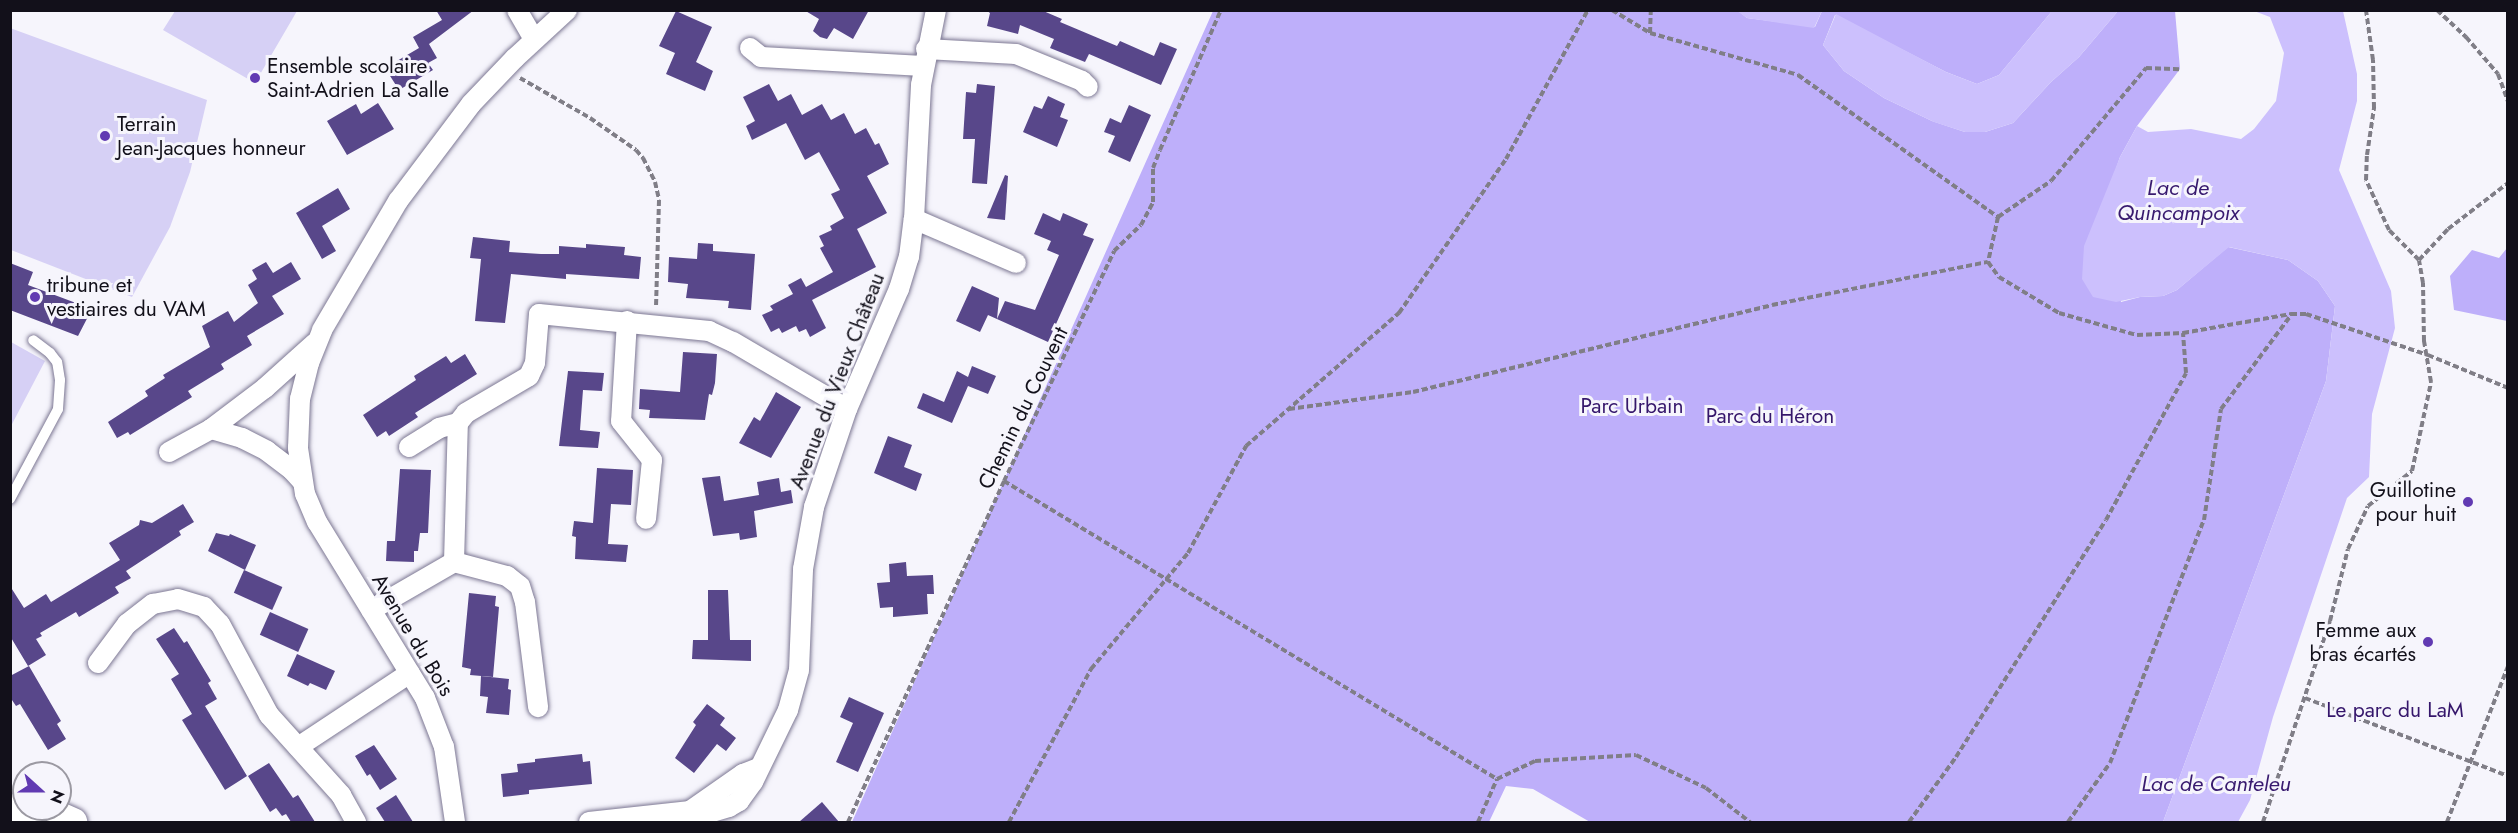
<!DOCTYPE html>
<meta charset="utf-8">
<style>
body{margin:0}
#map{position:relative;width:2518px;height:833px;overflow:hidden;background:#f6f5fc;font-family:Jost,sans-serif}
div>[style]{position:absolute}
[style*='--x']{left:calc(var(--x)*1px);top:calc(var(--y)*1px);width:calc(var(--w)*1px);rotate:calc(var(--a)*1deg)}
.green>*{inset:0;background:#d6d0f5}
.forest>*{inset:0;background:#beaffa}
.water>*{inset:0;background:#ccc0fd}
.building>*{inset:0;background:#58478a;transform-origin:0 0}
.path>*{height:4px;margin-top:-2px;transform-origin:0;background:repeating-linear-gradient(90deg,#807e87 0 6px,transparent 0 9px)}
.roads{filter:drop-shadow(0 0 2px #7c7793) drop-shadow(0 0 2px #7c7793)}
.service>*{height:10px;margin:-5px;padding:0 5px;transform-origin:5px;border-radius:5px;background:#fff}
.minor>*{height:20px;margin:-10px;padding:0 10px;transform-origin:10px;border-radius:10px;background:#fff}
.secondary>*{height:28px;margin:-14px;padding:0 14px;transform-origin:14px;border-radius:14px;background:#fff}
.dots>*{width:16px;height:16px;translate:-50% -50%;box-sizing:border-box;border:3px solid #f6f5fc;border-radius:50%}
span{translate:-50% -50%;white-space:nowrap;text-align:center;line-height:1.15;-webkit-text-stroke:6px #f6f5fc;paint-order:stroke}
.poi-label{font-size:21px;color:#12101a}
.left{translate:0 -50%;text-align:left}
.right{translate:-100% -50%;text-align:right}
.street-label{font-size:21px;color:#12101a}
.park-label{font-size:21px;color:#35166b}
.water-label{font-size:22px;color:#381a6f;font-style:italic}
.frame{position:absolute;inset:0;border:12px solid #12101a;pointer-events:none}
.north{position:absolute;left:12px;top:761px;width:60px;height:60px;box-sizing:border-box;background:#f6f5fc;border:2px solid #9b99a2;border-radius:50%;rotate:111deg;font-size:16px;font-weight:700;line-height:24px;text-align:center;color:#12101a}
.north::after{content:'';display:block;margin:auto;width:21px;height:27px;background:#613ab2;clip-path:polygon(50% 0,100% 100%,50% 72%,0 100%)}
</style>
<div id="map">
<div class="green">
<div style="clip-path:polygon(175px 11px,175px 10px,297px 11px,255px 83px,163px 30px)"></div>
<div style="clip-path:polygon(10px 28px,207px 100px,190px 172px,170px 227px,132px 297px,11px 250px)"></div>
<div style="clip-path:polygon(11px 342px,45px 361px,11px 426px)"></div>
</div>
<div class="forest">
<div style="clip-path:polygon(1737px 10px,1747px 18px,1815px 27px,1822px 11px,2052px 11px,1999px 75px,1977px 84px,1946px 72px,1835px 15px,1823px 45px,1844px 71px,1884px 98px,1932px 121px,1965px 132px,1985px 132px,2013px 123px,2051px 82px,2079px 57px,2118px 11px,2175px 11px,2180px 69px,2137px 126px,2120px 157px,2106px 198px,2121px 302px,2140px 297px,2163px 296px,2177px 290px,2228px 247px,2288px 260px,2318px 281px,2335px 306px,2326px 381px,2163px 822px,1590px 822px,1533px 789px,1506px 786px,1489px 822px,852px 822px,1213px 11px)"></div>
<div style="clip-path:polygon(2507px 248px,2507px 321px,2454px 310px,2450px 276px,2472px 250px,2499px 258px)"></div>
</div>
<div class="water">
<div style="clip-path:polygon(1737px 11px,1822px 11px,1814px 28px,1747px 18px)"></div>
<div style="clip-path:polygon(2052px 11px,2118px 11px,2079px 57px,2051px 82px,2013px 123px,1985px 132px,1965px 132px,1934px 122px,1884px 98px,1844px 71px,1823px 45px,1836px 14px,1946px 72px,1977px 84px,1999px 75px)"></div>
<div style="clip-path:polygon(2186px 11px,2343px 11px,2357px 74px,2357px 101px,2339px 170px,2391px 291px,2395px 328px,2372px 414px,2369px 477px,2347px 498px,2273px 717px,2250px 800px,2238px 822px,2163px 822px,2326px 381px,2335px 306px,2318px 281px,2288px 260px,2229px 247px,2177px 290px,2163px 296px,2140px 297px,2116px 302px,2093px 297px,2082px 279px,2084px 246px,2120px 157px,2137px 126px,2148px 132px,2191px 129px,2241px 139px,2254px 129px,2276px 101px,2284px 53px,2270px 17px,2254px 11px)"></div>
</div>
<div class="building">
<div style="clip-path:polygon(436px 10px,474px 10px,429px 44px,437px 58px,428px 63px,433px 70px,399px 90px,385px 68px,419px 48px,413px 37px,442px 20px)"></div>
<div style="clip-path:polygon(804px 10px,869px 10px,853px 39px,834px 28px,827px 39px,820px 37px,813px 31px,819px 19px)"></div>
<div style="clip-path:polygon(986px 10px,1041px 10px,1062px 19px,1060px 22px,1117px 46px,1120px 41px,1154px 56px,1160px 42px,1177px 49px,1161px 85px,1089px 54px,1085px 62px,1050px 48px,1054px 39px,1020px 25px,1018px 34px,987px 26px,990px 13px)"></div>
<div style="clip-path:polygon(676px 11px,712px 27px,696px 62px,713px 71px,705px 91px,666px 74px,675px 53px,659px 46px)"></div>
<div style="clip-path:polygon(769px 84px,778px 101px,791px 94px,802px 115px,822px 104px,831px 120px,844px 113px,855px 134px,866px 128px,875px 145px,879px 143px,889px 164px,867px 176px,887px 213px,857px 229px,876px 267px,812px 300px,826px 328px,810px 337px,806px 329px,799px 332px,796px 326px,782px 333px,779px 328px,771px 332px,762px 315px,773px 310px,770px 306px,793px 294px,788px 285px,801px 278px,806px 287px,833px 272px,820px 248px,824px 246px,819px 236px,832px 230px,830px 226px,844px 218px,831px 194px,840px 190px,819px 152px,805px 160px,786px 123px,752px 140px,746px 126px,755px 121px,743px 97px)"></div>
<div style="clip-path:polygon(977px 84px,995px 86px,987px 184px,972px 183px,975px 139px,963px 139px,966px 92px,976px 93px)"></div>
<div style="clip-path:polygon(1048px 96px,1065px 104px,1060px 117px,1068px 120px,1057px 147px,1023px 132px,1034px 106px,1042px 109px)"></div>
<div style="clip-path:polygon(378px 103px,394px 129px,347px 155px,327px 121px,356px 104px,361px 114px)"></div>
<div style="clip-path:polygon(1129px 105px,1151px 115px,1130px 162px,1108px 152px,1115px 136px,1104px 132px,1110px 118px,1121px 123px)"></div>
<div style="clip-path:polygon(1005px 175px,1008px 176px,1005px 220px,987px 218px)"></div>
<div style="clip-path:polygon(338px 188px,350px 209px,322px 226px,336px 251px,322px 259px,296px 213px)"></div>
<div style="clip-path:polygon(1043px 213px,1060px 221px,1063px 213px,1088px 224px,1083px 235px,1094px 239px,1048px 342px,988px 315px,980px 332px,956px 321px,972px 286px,999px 298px,997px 319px,1005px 301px,1035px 310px,1059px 255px,1047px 250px,1051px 241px,1034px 234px)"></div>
<div style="clip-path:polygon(473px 237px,510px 241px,509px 252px,541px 254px,559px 254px,559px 246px,586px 248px,586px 244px,625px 247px,624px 255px,641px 257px,639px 279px,566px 274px,566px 279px,511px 274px,505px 323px,475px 321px,481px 259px,470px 258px)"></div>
<div style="clip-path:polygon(698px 243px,713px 244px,713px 251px,755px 254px,751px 310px,728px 308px,729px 301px,686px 298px,688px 284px,668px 282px,669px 257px,697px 259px)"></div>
<div style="clip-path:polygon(266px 262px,273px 273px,291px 262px,301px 279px,272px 296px,284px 314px,247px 336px,252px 345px,221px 364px,224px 369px,188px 391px,192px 397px,130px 435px,128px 432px,117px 438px,108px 422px,148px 396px,145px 391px,165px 378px,163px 375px,210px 347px,202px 326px,228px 311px,234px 322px,258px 303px,248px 285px,257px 279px,252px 270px)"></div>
<div style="clip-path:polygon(10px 263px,33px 272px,28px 285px,92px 309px,78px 336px,10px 310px)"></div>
<div style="clip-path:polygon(683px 352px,717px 354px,715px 383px,712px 395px,709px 394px,705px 420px,649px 418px,650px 410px,639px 409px,640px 389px,680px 392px)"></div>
<div style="clip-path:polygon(465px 354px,477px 374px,415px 413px,418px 417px,389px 436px,386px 431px,377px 437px,363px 415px,416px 380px,414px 376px,446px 356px,451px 363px)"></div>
<div style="clip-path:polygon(972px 366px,996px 376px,988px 394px,968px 386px,952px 423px,917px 408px,923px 393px,944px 402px,957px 371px,968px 377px)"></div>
<div style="clip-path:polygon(568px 371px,604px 373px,602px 391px,583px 390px,580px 430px,600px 432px,598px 448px,559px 446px)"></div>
<div style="clip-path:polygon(776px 392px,801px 407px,771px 458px,739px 443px,754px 417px,760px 421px)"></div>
<div style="clip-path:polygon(888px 436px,912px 445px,904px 467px,922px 474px,916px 491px,874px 473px)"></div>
<div style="clip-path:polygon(597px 468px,633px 470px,631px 505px,611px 504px,608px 544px,628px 545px,626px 562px,575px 559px,576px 537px,572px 536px,574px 521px,593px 523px)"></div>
<div style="clip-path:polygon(400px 469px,431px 470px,428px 533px,420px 533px,418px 551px,414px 551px,414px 562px,386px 561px,387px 541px,395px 541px)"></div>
<div style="clip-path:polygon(720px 476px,724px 501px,759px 495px,757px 482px,779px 478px,781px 492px,791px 490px,793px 503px,754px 511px,757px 537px,740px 540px,739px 533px,713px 536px,702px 478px)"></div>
<div style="clip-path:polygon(183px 504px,194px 522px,179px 531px,181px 535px,126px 571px,131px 578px,115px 587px,119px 593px,79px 617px,76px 612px,40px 633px,42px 636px,36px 639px,46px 655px,28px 666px,10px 636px,10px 586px,24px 608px,46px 594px,51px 602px,120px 560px,109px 543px,139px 525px,140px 520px,152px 523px)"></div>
<div style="clip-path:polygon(216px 533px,229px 536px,230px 534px,256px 545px,245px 570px,208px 551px)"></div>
<div style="clip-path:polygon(906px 562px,907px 576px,933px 575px,934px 594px,927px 594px,928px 614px,893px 617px,893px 607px,880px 608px,877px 583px,890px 582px,889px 564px)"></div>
<div style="left:244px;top:570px;width:42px;height:25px;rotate:24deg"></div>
<div style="clip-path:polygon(708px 590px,728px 590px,730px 640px,751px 640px,751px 661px,692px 659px,693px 640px,708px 640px)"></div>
<div style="clip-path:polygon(469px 593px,496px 596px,495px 606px,499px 607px,493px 677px,470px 675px,471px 669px,462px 667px)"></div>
<div style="left:270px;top:612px;width:42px;height:25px;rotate:24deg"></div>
<div style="clip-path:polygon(174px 628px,184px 643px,187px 641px,211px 681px,208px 683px,217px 699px,205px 706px,247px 776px,225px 790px,182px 720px,192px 714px,171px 679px,179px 674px,156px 639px)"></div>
<div style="clip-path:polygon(297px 654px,335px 671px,326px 690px,310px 683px,308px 686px,287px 676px)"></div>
<div style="clip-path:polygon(29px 666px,61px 721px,57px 724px,66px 739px,48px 750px,20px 704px,16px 706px,10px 697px,10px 676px)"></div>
<div style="clip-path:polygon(481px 676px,509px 679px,508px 689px,511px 690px,509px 715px,486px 713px,488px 697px,480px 696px)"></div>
<div style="clip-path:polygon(849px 697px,884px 713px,858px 772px,836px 762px,853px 723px,840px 717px)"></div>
<div style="clip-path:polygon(707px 704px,725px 718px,720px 725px,736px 738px,726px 751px,717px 744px,694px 773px,675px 758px,696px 725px,693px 722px)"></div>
<div style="clip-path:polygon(374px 745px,397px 779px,380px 790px,370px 774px,367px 776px,355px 756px)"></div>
<div style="clip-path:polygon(582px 754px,583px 762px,590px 761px,592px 784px,529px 790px,529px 794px,503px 797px,501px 774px,518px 772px,517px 764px,535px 762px,535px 759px)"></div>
<div style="clip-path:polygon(269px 763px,293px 798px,298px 795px,315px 822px,291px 822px,286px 814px,282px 816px,276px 808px,270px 812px,248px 776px)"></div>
<div style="clip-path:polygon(396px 795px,413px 822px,385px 822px,376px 808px)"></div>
<div style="clip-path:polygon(822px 802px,839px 822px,799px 822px)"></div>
</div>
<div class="path">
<div style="--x:1612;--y:10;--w:44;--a:31.2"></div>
<div style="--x:1650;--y:33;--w:154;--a:15.8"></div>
<div style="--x:1798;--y:75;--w:245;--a:35.4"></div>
<div style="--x:1998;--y:217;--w:46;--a:102.5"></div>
<div style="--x:2437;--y:10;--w:40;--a:43"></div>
<div style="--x:2466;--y:37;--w:49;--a:49.1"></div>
<div style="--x:2498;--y:74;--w:29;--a:70"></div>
<div style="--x:1650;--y:33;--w:23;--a:-88"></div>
<div style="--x:520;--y:78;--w:81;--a:29.7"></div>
<div style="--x:590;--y:118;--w:56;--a:34.8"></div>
<div style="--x:636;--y:150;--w:11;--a:49"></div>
<div style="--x:643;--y:158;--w:27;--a:63"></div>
<div style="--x:655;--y:182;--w:18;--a:77"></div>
<div style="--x:659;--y:200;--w:108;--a:91.6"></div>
<div style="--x:1998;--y:217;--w:64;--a:-34.2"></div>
<div style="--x:2051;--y:181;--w:148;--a:-49.9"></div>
<div style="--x:2146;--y:68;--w:34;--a:2"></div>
<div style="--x:2419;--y:260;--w:42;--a:-46.9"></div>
<div style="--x:2448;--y:229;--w:76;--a:-37.5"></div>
<div style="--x:1289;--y:409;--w:125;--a:-7.8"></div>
<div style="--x:1413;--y:392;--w:369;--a:-13.6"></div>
<div style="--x:1772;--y:305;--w:220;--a:-11.3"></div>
<div style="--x:1988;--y:262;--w:19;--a:54"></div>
<div style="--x:1999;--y:277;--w:70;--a:31"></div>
<div style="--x:2059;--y:313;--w:81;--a:15.8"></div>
<div style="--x:2137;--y:335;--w:46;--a:-2.5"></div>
<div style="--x:2183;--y:333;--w:110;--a:-10"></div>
<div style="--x:2291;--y:314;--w:15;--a:0"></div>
<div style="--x:2306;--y:314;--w:129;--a:18.6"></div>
<div style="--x:2428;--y:355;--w:87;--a:22.4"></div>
<div style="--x:1004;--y:481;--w:576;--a:31.15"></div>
<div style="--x:2305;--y:698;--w:217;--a:21"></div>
<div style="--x:848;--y:822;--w:375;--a:-65.4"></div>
<div style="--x:1004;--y:481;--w:255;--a:-64.4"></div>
<div style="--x:1114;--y:251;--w:37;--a:-44"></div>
<div style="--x:1141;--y:225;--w:26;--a:-62"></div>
<div style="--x:1153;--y:202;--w:34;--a:-90"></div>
<div style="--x:1153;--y:168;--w:19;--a:-69"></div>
<div style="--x:1160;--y:150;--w:153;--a:-66.5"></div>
<div style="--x:1009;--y:822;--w:174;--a:-61.8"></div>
<div style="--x:1091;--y:669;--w:151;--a:-50.1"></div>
<div style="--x:1188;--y:553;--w:122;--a:-61.5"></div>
<div style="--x:1246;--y:446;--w:203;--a:-41"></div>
<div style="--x:1399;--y:313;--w:188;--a:-55.2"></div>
<div style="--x:1506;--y:159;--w:170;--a:-61.2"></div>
<div style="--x:1478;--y:822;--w:47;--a:-66.2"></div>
<div style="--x:1497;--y:779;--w:42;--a:-25.3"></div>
<div style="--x:1535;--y:761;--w:101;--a:-3.4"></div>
<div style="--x:1636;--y:755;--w:77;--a:25.2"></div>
<div style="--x:1706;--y:788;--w:56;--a:37.7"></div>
<div style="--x:1909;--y:822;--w:80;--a:-54.1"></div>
<div style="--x:1956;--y:757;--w:280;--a:-57.7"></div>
<div style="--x:2106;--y:520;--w:167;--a:-61.4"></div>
<div style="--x:2186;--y:373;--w:40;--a:-94.3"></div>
<div style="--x:2068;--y:822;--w:72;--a:-54.6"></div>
<div style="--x:2110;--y:763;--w:261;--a:-68.9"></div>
<div style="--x:2204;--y:520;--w:112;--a:-81.3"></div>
<div style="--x:2221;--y:409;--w:117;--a:-53.3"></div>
<div style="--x:2263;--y:822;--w:212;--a:-71.6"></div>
<div style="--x:2330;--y:621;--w:74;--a:-76"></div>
<div style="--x:2348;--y:549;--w:47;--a:-65.1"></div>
<div style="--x:2368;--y:506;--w:56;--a:-38.5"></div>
<div style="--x:2412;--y:471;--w:91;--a:-77.9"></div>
<div style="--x:2431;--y:382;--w:42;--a:-99.7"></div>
<div style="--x:2424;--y:341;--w:58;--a:-91"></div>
<div style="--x:2423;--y:283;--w:23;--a:-100"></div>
<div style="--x:2419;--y:260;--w:42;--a:-135"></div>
<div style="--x:2389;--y:230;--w:55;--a:-114.7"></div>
<div style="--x:2366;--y:180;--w:25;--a:-88"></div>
<div style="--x:2367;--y:155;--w:48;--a:-81.5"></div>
<div style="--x:2374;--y:108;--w:48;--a:-91.2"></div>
<div style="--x:2373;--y:60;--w:50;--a:-98"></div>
<div style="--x:2447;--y:822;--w:168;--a:-68.6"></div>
</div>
<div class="roads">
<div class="service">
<div style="--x:10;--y:499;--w:102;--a:-61.9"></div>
<div style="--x:58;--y:409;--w:29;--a:-86"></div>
<div style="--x:60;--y:380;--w:18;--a:-99"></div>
<div style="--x:57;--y:362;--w:11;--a:-128"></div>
<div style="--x:50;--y:353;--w:21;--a:-143"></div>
</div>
<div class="minor">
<div style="--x:517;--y:10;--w:34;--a:60"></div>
<div style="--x:750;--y:48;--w:14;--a:39"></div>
<div style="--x:761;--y:57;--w:162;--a:3.2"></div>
<div style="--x:926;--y:49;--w:90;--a:3.2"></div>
<div style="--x:1016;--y:54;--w:71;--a:22.2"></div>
<div style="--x:1082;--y:81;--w:8;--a:45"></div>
<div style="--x:914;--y:219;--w:111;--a:23.3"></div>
<div style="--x:627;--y:321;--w:100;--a:93.4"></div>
<div style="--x:621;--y:421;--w:50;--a:51.5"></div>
<div style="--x:652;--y:460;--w:59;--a:95.8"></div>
<div style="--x:211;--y:429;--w:68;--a:-37.2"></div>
<div style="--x:265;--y:388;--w:67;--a:-42"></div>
<div style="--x:409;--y:447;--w:36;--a:-32"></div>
<div style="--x:439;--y:428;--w:20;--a:-15"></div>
<div style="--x:169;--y:452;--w:48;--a:-28.7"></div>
<div style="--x:211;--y:429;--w:32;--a:16"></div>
<div style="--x:242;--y:438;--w:28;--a:27"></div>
<div style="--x:267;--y:451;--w:31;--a:37"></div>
<div style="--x:292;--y:470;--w:15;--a:48"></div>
<div style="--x:454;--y:562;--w:55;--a:14.8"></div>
<div style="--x:507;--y:576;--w:16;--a:38"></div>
<div style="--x:520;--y:586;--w:17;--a:73"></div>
<div style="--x:525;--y:602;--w:106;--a:82.9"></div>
<div style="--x:371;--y:610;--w:96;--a:-30"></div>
<div style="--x:454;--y:562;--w:139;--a:-88.4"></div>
<div style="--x:458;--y:423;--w:13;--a:-51"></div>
<div style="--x:466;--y:413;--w:73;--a:-30.4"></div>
<div style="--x:529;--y:376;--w:14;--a:-65"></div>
<div style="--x:535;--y:363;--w:49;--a:-85.3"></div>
<div style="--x:539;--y:314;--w:171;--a:5.7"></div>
<div style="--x:709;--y:331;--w:26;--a:25"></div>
<div style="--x:733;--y:342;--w:132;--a:30.4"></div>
<div style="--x:98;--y:663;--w:49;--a:-53.4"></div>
<div style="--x:127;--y:624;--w:33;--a:-38"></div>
<div style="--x:153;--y:604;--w:25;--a:-11"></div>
<div style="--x:178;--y:599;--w:27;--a:17"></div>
<div style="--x:204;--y:607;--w:23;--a:47"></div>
<div style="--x:220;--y:624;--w:103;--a:61.7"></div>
<div style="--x:269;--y:715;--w:108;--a:48"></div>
<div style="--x:341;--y:795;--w:31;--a:61"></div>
<div style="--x:298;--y:747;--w:134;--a:-33.5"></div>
<div style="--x:690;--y:811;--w:65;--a:-34.9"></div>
<div style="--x:743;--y:774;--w:17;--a:-21"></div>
<div style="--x:455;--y:822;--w:76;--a:-98.3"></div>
<div style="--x:444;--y:747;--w:53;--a:-111.2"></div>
<div style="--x:425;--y:698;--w:206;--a:-121.5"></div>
<div style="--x:317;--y:522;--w:30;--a:-113"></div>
<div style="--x:305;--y:494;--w:47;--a:-98.7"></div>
<div style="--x:298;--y:448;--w:49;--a:-87.7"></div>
<div style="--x:300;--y:399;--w:37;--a:-76"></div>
<div style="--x:309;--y:363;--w:35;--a:-68"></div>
<div style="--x:322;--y:330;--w:150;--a:-59.5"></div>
<div style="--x:398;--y:201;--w:121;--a:-53"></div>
<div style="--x:471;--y:104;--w:64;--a:-46.3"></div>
<div style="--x:515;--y:58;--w:71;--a:-42.7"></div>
<div style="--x:589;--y:822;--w:102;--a:-6.2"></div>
<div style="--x:690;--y:811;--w:19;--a:6"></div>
<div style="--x:709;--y:813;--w:21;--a:-17"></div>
<div style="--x:729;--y:807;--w:12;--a:-31"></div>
<div style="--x:739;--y:801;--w:24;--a:-54"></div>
<div style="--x:753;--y:782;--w:80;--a:-64.1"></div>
<div style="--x:788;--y:710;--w:41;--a:-74.6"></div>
<div style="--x:799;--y:670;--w:101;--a:-87.7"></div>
<div style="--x:803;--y:569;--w:63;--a:-79.9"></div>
<div style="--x:814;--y:507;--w:103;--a:-71.4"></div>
<div style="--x:847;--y:409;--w:131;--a:-66.6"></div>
<div style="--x:899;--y:289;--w:34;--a:-73"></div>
<div style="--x:909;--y:257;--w:38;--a:-83"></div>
<div style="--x:914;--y:219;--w:134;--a:-87"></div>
<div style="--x:921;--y:85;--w:76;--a:-78.7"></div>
</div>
<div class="secondary">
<div style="--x:10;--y:808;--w:34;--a:24"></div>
<div style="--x:44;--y:809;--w:32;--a:24"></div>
</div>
</div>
<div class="dots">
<div style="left:255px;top:78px;background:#613ab2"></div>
<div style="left:105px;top:136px;background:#613ab2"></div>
<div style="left:35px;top:297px;background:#613ab2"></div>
<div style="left:2468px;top:502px;background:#613ab2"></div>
<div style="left:2428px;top:642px;background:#613ab2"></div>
</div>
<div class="poi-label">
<span class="left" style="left:267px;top:78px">Ensemble scolaire<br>Saint-Adrien La Salle</span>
<span class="left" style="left:117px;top:136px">Terrain<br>Jean-Jacques honneur</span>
<span class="left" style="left:47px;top:297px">tribune et<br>vestiaires du VAM</span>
<span class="right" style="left:2456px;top:502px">Guillotine<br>pour huit</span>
<span class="right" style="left:2416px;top:642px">Femme aux<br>bras écartés</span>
</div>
<div class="street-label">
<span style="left:837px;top:381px;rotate:-69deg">Avenue du Vieux Château</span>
<span style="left:1023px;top:408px;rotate:-64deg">Chemin du Couvent</span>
<span style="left:413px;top:635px;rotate:59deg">Avenue du Bois</span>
</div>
<div class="park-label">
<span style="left:1632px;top:406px">Parc Urbain</span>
<span style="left:1770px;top:416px">Parc du Héron</span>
<span style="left:2395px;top:710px">Le parc du LaM</span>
</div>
<div class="water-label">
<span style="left:2178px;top:200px">Lac de<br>Quincampoix</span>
<span style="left:2216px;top:784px">Lac de Canteleu</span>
</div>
<div class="frame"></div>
<div class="north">N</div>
</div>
